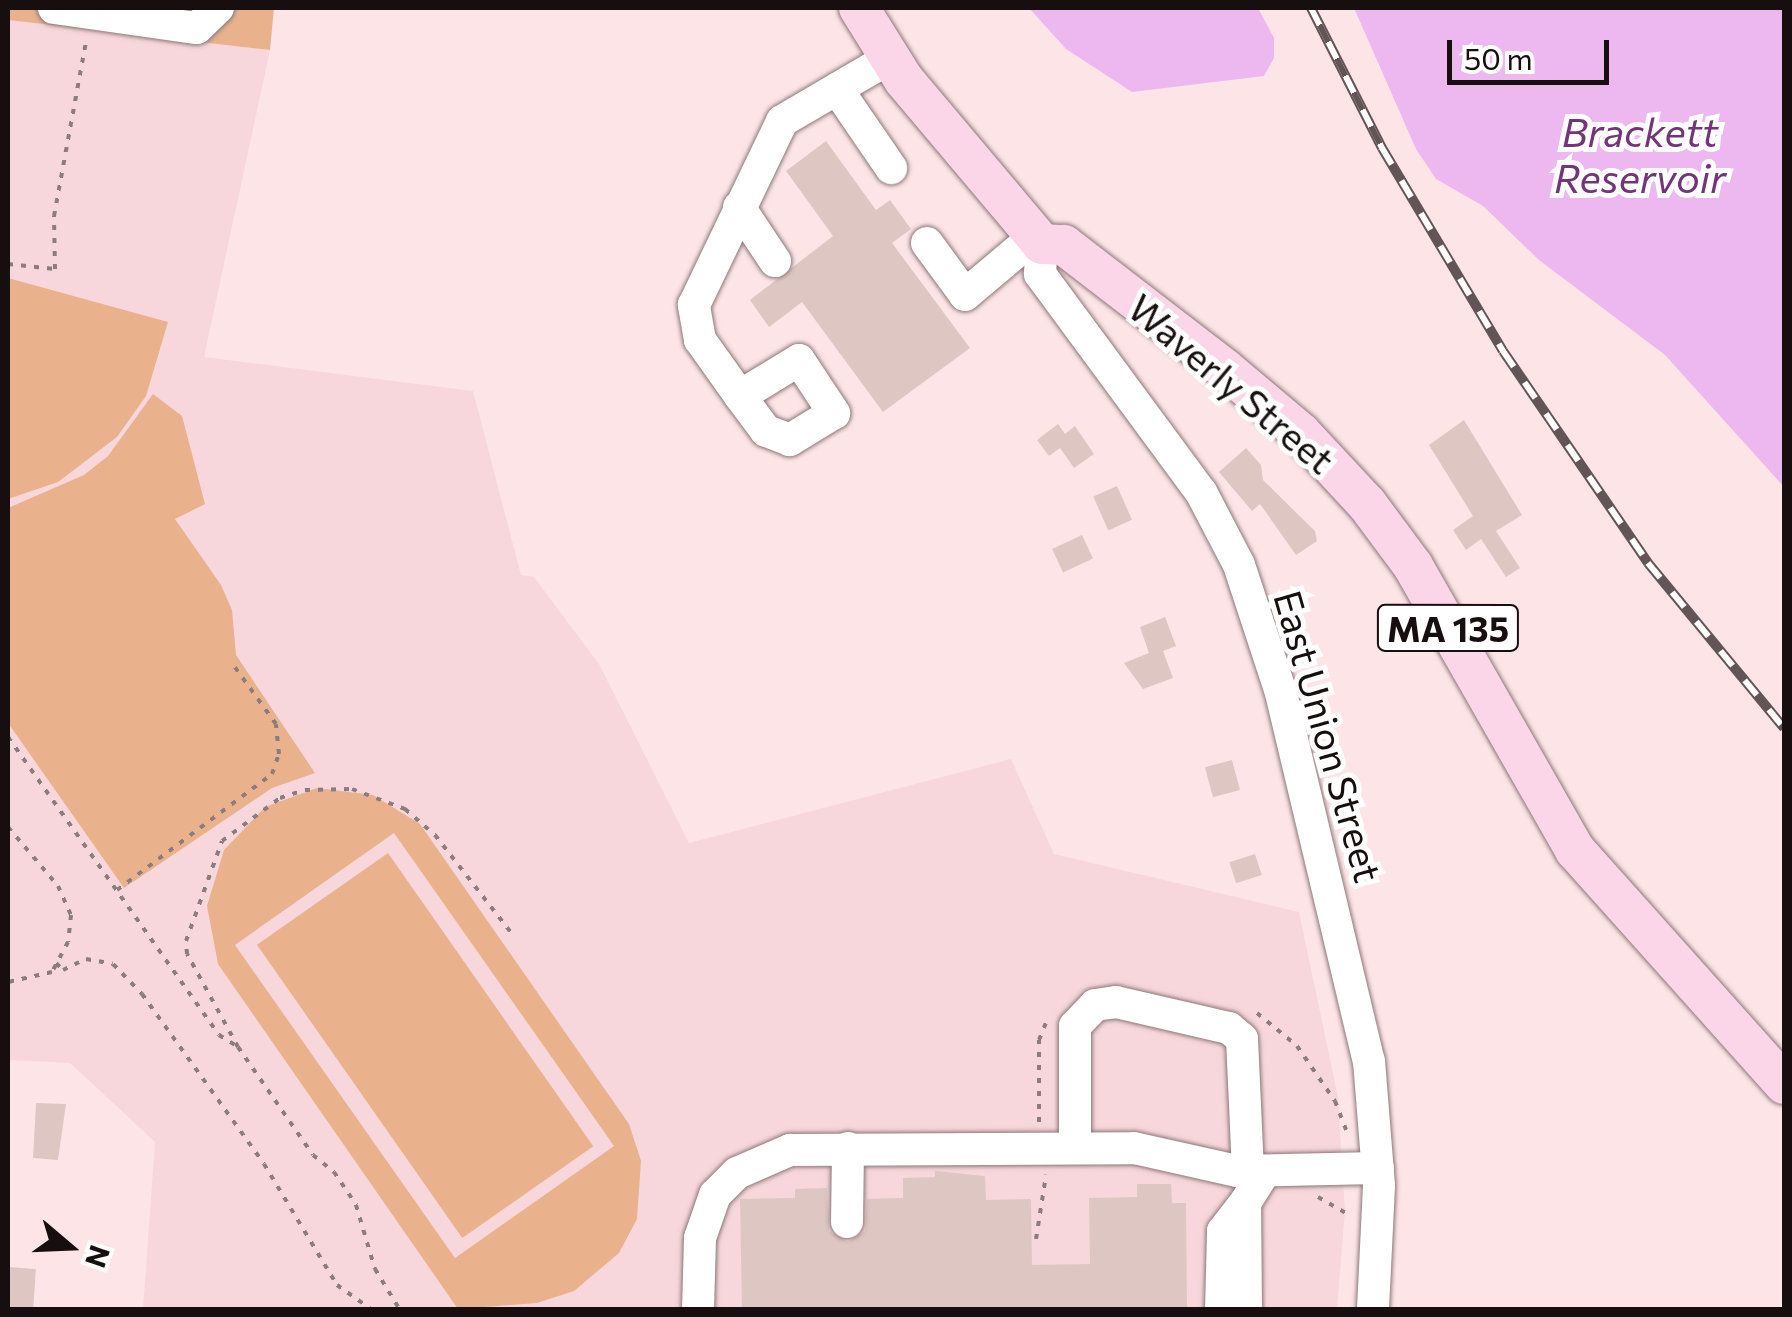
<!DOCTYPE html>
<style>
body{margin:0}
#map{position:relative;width:1792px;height:1317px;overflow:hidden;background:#fde5e7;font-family:Commissioner,sans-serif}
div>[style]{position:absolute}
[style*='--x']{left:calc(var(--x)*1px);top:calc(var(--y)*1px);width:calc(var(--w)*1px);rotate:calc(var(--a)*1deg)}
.built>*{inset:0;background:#f7d7db}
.green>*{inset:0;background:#e9b28d;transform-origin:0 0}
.water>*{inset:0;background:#edb7f0}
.building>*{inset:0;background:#dec7c2;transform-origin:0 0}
.path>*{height:4px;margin-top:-2px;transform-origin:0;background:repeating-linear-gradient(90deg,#8c7c7d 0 5px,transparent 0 13px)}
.roads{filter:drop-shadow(0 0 2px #8c7779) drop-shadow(0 0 2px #8c7779)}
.minor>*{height:32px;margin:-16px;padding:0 16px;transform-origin:16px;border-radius:16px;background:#fff}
.major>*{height:40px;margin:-20px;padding:0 20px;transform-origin:20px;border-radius:20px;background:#fbd5e8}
.rail>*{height:10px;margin-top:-5px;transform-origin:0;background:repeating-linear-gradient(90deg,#fff 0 19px,#635557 0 38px);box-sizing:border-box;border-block:2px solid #635557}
span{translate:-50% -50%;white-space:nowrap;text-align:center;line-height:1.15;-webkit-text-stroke:10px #fff;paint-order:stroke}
.shield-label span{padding:2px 8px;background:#fff;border:2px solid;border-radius:8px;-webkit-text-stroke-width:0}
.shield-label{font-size:35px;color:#160e0f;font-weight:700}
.street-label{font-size:38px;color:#160e0f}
.water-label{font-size:40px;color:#733479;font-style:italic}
.frame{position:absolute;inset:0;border:10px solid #160e0f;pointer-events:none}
.north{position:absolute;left:20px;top:1197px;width:100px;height:100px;-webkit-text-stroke:8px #fff;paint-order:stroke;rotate:109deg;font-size:28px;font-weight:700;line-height:40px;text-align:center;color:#160e0f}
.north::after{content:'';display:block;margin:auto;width:35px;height:45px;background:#160e0f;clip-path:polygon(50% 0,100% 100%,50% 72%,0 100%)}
.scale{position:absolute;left:1447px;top:40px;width:162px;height:45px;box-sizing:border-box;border:5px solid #160e0f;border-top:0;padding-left:12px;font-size:30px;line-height:35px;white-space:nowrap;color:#160e0f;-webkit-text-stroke:8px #fff;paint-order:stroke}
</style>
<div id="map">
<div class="built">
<div style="clip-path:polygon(8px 20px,270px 50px,204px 357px,473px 391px,521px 575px,534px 577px,599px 664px,689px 843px,1011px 759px,1054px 854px,1299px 912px,1338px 1097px,1345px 1211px,1337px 1309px,143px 1309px,155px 1142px,70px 1063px,8px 1060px)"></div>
</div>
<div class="green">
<div style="clip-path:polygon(8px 8px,274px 8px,270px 50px,8px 20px)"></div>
<div style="clip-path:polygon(8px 278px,168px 322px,146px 396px,117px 437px,58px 482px,8px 499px)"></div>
<div style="clip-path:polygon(153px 394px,182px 416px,205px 504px,175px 519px,221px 585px,232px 610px,236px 655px,315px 773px,272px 788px,124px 888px,8px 723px,8px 508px,84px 475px,108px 456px)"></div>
<div style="clip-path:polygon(evenodd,317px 788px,373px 795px,420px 824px,629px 1124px,641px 1161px,637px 1219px,619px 1253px,574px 1291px,537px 1303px,458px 1309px,218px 964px,207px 906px,224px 850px,265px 807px,317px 788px,394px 833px,614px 1146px,455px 1258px,235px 945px,394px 833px)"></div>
<div style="left:388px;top:853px;width:358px;height:160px;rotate:55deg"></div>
</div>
<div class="water">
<div style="clip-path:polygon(1029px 8px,1258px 8px,1274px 38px,1274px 58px,1264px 76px,1132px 92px,1066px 49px)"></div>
<div style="clip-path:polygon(1354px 8px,1784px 8px,1784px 487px,1665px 355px,1539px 260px,1483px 206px,1436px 179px,1416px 149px)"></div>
</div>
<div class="building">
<div style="clip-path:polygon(826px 141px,876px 210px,890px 200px,911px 229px,892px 243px,970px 348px,883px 412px,802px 302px,769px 327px,750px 300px,833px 236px,786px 171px)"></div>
<div style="clip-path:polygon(1464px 420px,1522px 515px,1496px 531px,1520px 568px,1506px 577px,1481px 539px,1466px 550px,1453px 530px,1473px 516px,1429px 445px)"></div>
<div style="clip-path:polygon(1058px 424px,1065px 434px,1075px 426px,1094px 454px,1074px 468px,1060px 448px,1049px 456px,1037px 440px)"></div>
<div style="clip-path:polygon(1246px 448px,1261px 465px,1263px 480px,1315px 531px,1317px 541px,1296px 555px,1260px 504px,1252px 511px,1219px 472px)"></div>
<div style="left:1117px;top:486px;width:37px;height:26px;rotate:66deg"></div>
<div style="left:1082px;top:535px;width:26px;height:33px;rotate:65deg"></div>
<div style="clip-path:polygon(1165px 617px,1176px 646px,1163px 651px,1173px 678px,1143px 689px,1124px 663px,1149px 653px,1140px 627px)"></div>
<div style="left:1232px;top:760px;width:31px;height:28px;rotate:75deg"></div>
<div style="left:1255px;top:854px;width:22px;height:27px;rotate:72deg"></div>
<div style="clip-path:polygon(36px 1103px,66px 1104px,58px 1160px,33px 1158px)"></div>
<div style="clip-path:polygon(935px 1171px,985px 1176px,986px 1200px,1031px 1199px,1032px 1265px,1090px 1264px,1089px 1198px,1137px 1197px,1137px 1184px,1171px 1184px,1172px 1203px,1186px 1203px,1187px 1310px,742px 1310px,740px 1199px,795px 1198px,795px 1189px,827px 1188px,829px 1231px,848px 1242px,865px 1231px,867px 1199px,903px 1198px,903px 1178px,935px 1177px)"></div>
<div style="left:8px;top:1267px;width:28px;height:43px;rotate:4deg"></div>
</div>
<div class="path">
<div style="--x:8;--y:264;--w:47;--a:6.1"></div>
<div style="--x:55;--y:269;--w:53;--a:-91.1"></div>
<div style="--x:54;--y:216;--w:178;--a:-79.6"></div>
<div style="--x:8;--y:737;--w:365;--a:54.7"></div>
<div style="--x:219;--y:1035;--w:22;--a:32"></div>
<div style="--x:238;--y:1047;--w:131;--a:55.2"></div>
<div style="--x:313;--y:1155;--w:27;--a:39"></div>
<div style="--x:334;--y:1172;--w:40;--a:56"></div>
<div style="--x:356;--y:1205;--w:67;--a:73.5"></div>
<div style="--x:375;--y:1269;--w:48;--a:58.6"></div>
<div style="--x:8;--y:827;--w:77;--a:49.7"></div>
<div style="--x:58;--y:886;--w:32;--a:66"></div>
<div style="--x:71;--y:915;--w:27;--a:96"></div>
<div style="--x:68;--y:942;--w:34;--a:118"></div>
<div style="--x:52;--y:972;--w:45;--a:167.2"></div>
<div style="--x:117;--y:890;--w:194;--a:-36.8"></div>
<div style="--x:272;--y:774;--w:21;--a:-71"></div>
<div style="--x:279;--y:754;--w:30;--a:-96"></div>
<div style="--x:276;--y:724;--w:72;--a:-125.9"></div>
<div style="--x:56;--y:963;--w:10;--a:45"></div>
<div style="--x:63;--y:970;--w:25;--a:-26"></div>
<div style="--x:86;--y:959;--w:27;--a:10"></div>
<div style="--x:113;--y:964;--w:42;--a:46"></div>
<div style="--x:142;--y:994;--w:209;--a:54.3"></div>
<div style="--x:264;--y:1164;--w:141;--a:58.9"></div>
<div style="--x:337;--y:1285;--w:43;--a:35.5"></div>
<div style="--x:1257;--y:1013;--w:52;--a:39.5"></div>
<div style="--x:1297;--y:1046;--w:67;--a:55.4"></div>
<div style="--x:1335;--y:1101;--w:31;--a:69"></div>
<div style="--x:238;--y:1047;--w:106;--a:-118.7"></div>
<div style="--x:187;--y:954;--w:13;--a:-94"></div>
<div style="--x:186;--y:941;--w:106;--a:-70.2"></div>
<div style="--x:222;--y:841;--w:72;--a:-36.6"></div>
<div style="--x:280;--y:798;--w:26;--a:-18"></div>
<div style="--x:305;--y:790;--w:47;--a:-1.2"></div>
<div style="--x:352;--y:789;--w:57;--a:20.7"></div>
<div style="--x:405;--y:809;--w:40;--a:41"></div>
<div style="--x:435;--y:835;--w:125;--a:52.1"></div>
<div style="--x:1039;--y:1122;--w:82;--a:-90"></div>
<div style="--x:1039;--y:1040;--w:24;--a:-68"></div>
<div style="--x:1318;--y:1197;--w:36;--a:30"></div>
<div style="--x:1036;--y:1239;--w:65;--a:-81.1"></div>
</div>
<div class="roads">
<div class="minor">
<div style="--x:54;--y:8;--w:144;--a:8"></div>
<div style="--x:197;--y:28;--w:29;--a:-44"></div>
<div style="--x:837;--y:89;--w:96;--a:55.6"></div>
<div style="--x:739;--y:207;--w:65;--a:56.3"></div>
<div style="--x:927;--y:243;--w:64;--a:53.8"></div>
<div style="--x:965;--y:295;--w:92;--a:-40.1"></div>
<div style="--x:1042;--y:244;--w:30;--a:94"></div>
<div style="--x:1040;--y:274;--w:271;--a:53.6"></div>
<div style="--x:1201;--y:492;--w:82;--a:62.5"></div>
<div style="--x:1239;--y:565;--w:135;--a:71.8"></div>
<div style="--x:1281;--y:693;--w:378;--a:76.6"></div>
<div style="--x:1369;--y:1061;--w:125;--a:85.4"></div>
<div style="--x:1379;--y:1186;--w:124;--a:92.8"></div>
<div style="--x:740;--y:396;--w:69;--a:-31.4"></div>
<div style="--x:799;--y:360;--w:64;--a:56.6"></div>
<div style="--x:834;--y:413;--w:52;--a:148.5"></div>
<div style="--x:790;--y:440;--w:26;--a:-159"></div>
<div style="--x:766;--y:431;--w:44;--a:-126.6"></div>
<div style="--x:740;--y:396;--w:69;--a:-125.5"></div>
<div style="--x:700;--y:340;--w:36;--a:-100"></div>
<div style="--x:694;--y:305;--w:204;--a:-64.4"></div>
<div style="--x:782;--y:121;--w:125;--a:-30.3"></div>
<div style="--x:1075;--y:1148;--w:122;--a:-90"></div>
<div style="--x:1075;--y:1026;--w:29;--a:-46"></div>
<div style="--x:1095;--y:1005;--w:21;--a:-8"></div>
<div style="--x:1116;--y:1002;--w:116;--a:13"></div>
<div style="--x:1229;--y:1028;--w:17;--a:40"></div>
<div style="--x:1242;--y:1039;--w:133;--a:87.4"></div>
<div style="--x:847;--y:1222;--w:74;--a:-89.2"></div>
<div style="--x:698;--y:1310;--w:72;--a:-88.4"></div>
<div style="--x:700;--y:1238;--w:46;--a:-70.8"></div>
<div style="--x:715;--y:1195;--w:31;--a:-45"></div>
<div style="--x:737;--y:1173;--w:58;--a:-23.5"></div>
<div style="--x:790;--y:1150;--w:344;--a:-0.3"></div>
<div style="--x:1134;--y:1148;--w:106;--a:12.6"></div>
<div style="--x:1237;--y:1171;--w:141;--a:-1.2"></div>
<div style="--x:1221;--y:1310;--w:79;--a:-88.5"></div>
<div style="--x:1223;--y:1231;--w:36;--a:-52"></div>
<div style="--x:1246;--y:1310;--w:107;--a:-90.5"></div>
<div style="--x:1245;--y:1203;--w:36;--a:-58"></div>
</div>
<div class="major">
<div style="--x:859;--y:8;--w:85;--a:58"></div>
<div style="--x:904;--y:80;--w:214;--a:49.9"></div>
<div style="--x:1042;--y:244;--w:22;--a:3"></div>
<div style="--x:1064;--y:245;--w:203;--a:37.6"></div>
<div style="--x:1225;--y:369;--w:99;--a:40.1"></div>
<div style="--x:1301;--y:433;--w:97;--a:47.1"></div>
<div style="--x:1367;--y:504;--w:77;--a:53.4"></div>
<div style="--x:1413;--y:566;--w:327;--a:60.3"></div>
<div style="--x:1575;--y:850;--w:314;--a:48.2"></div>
</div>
</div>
<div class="rail">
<div style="--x:1311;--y:8;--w:157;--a:63.1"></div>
<div style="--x:1382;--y:148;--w:236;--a:59.2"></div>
<div style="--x:1503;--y:351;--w:257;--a:55.6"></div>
<div style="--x:1648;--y:563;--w:214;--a:50.5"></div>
</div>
<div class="shield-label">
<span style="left:1448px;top:628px">MA 135</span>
</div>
<div class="street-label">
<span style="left:1232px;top:383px;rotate:40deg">Waverly Street</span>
<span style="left:1329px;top:736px;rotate:74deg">East Union Street</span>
</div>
<div class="water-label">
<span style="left:1640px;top:154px">Brackett<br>Reservoir</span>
</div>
<div class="frame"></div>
<div class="north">N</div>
<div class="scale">50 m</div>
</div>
